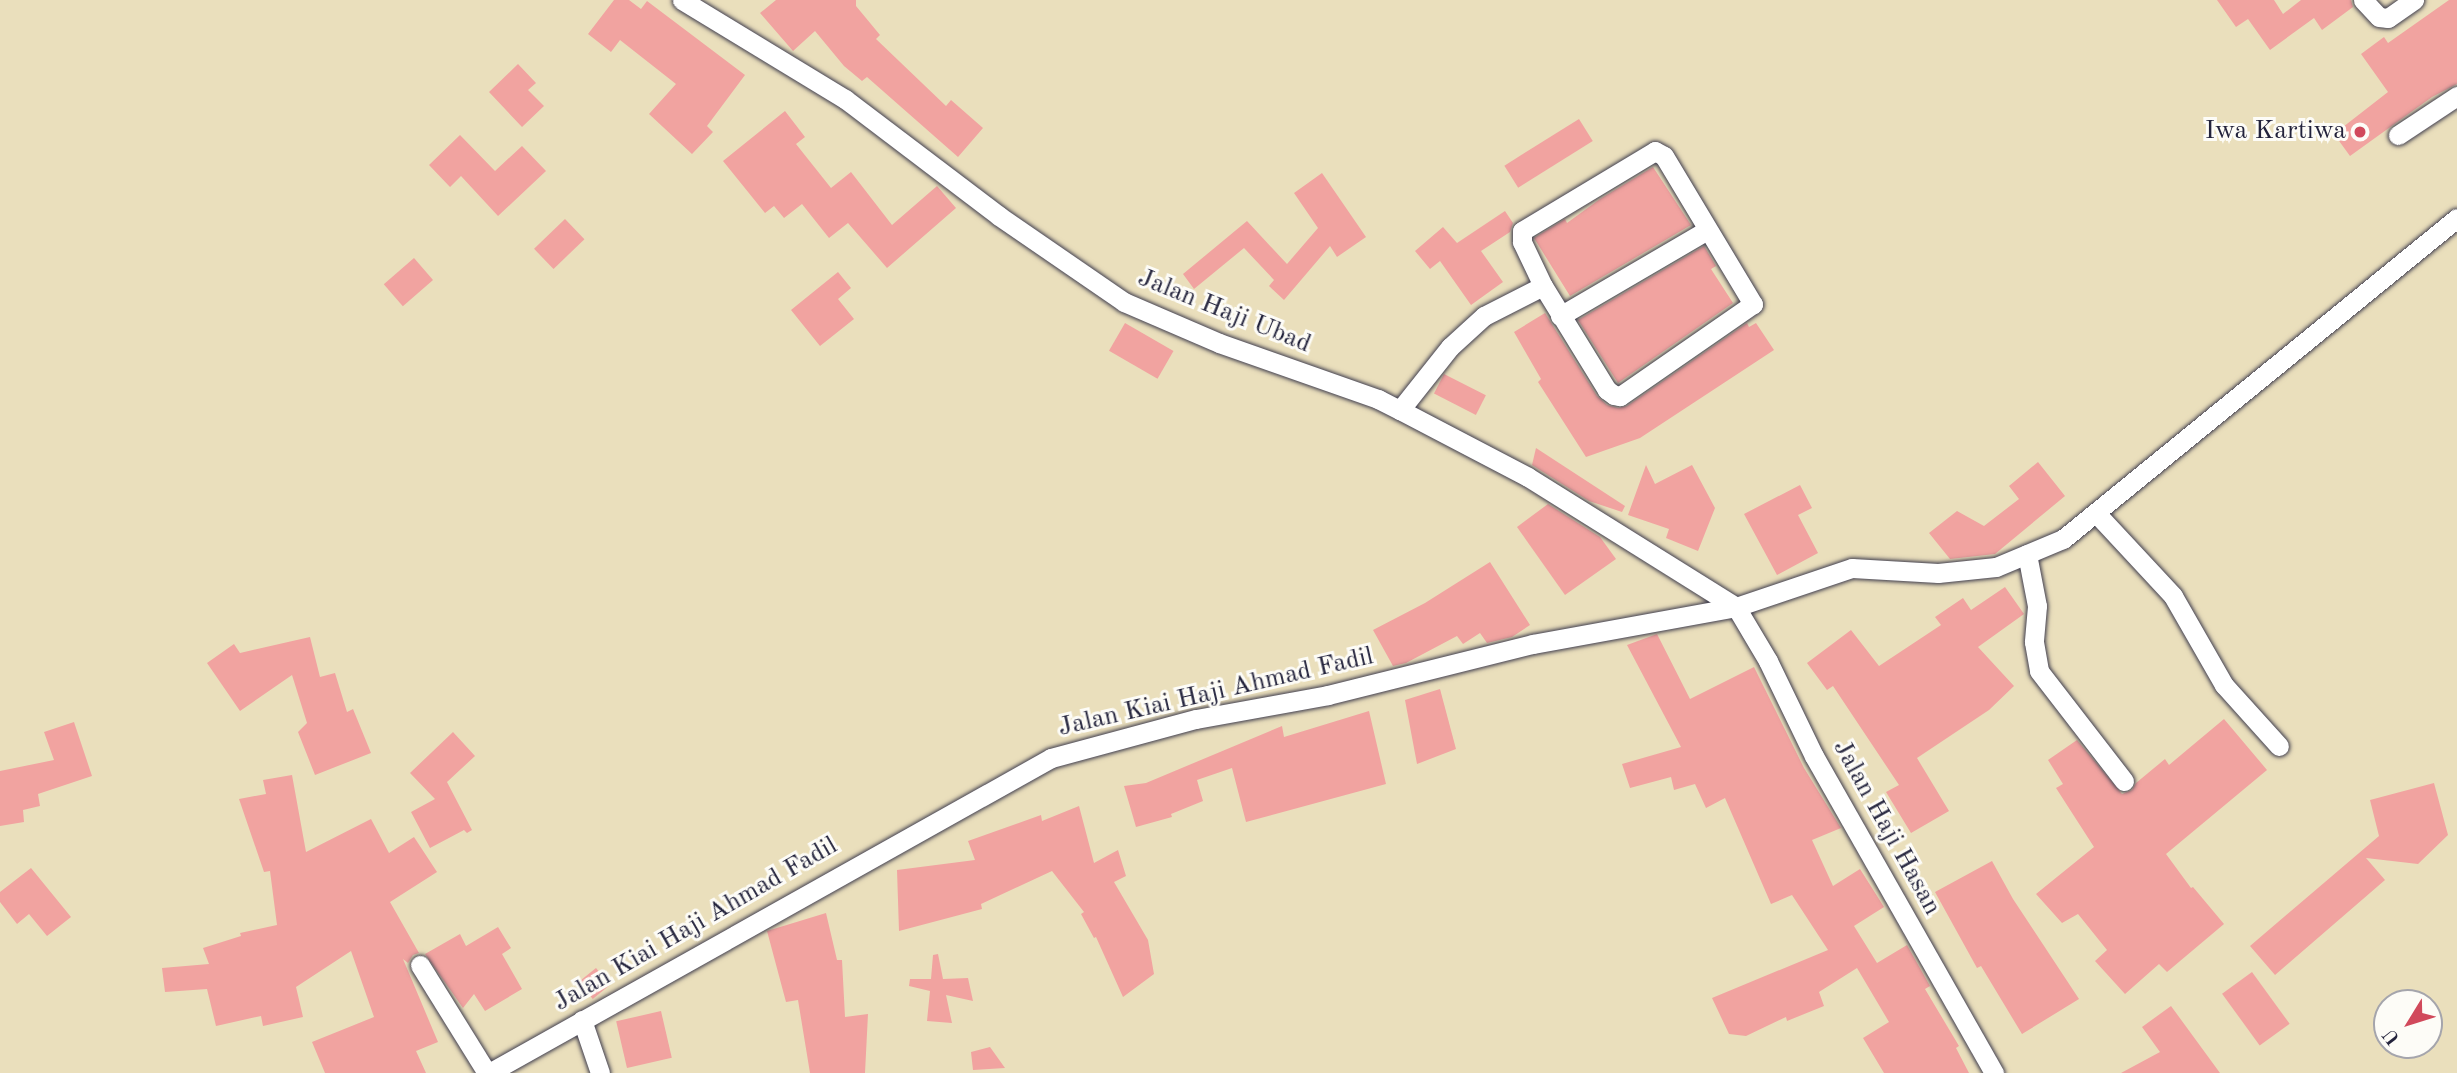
<!DOCTYPE html>
<style>
body{margin:0}
#map{position:relative;width:2457px;height:1073px;overflow:hidden;background:#eadfbc;font-family:"Old Standard TT",serif}
div>[style]{position:absolute}
[style*='--x']{left:calc(var(--x)*1px);top:calc(var(--y)*1px);width:calc(var(--w)*1px);rotate:calc(var(--a)*1deg)}
.building>*{inset:0;background:#f1a3a0;transform-origin:0 0}
.roads{filter:drop-shadow(0 0 2px #403e4e) drop-shadow(0 0 2px #403e4e)}
.street>*{height:19px;margin:-9.5px;padding:0 9.5px;transform-origin:9.5px;border-radius:9.5px;background:#fff}
.dots>*{width:19px;height:19px;translate:-50% -50%;box-sizing:border-box;border:4px solid #fdfcf7;border-radius:50%}
span{translate:-50% -50%;white-space:nowrap;text-align:center;line-height:1.15;-webkit-text-stroke:6px #fdfcf7;paint-order:stroke}
.poi-label{font-size:26px;color:#22223b}
.right{translate:-100% -50%;text-align:right}
.street-label{font-size:26px;color:#22223b}
.north{position:absolute;left:2373px;top:989px;width:70px;height:70px;box-sizing:border-box;background:#fdfcf7;border:2px solid #a5a5ac;border-radius:50%;rotate:232deg;font-size:19px;font-weight:700;line-height:28px;text-align:center;color:#22223b}
.north::after{content:'';display:block;margin:auto;width:24px;height:32px;background:#d1495b;clip-path:polygon(50% 0,100% 100%,50% 72%,0 100%)}
</style>
<div id="map">
<div class="building">
<div style="clip-path:polygon(614px 0,629px 0,641px 9px,647px 1px,745px 75px,707px 126px,713px 132px,692px 154px,649px 114px,676px 84px,620px 40px,611px 52px,588px 34px)"></div>
<div style="clip-path:polygon(776px 0,856px 0,856px 6px,880px 35px,876px 39px,946px 106px,951px 100px,983px 128px,958px 157px,867px 77px,862px 81px,844px 66px,815px 31px,793px 51px,760px 13px)"></div>
<div style="clip-path:polygon(2217px 0,2274px 0,2283px 14px,2301px 0,2351px 0,2353px 7px,2322px 30px,2314px 18px,2270px 50px,2248px 19px,2236px 27px)"></div>
<div style="clip-path:polygon(2449px 0,2457px 0,2457px 84px,2432px 97px,2350px 156px,2334px 134px,2388px 92px,2361px 54px,2384px 37px,2388px 43px)"></div>
<div style="clip-path:polygon(518px 64px,536px 83px,528px 90px,544px 106px,522px 127px,489px 92px)"></div>
<div style="clip-path:polygon(785px 111px,805px 137px,796px 144px,831px 188px,851px 172px,892px 225px,937px 186px,956px 208px,887px 268px,848px 223px,829px 238px,802px 204px,784px 218px,774px 206px,765px 213px,723px 161px)"></div>
<div style="left:1579px;top:119px;width:26px;height:88px;rotate:58deg"></div>
<div style="clip-path:polygon(460px 135px,495px 171px,522px 146px,546px 171px,498px 216px,461px 176px,450px 187px,429px 165px)"></div>
<div style="clip-path:polygon(1653px 167px,1691px 225px,1570px 296px,1534px 238px,1565px 219px,1567px 223px,1600px 199px)"></div>
<div style="clip-path:polygon(1322px 173px,1366px 237px,1337px 257px,1330px 246px,1284px 300px,1269px 286px,1274px 280px,1244px 248px,1194px 289px,1183px 274px,1247px 221px,1287px 264px,1318px 228px,1294px 193px)"></div>
<div style="clip-path:polygon(1505px 211px,1513px 223px,1510px 232px,1481px 251px,1503px 282px,1471px 305px,1440px 261px,1430px 269px,1415px 251px,1443px 227px,1457px 243px)"></div>
<div style="left:565px;top:219px;width:28px;height:43px;rotate:46deg"></div>
<div style="clip-path:polygon(1704px 246px,1716px 266px,1711px 269px,1733px 303px,1618px 383px,1578px 320px)"></div>
<div style="left:414px;top:258px;width:29px;height:40px;rotate:49deg"></div>
<div style="clip-path:polygon(838px 272px,851px 288px,838px 299px,854px 319px,820px 346px,791px 310px)"></div>
<div style="clip-path:polygon(1545px 313px,1597px 396px,1607px 405px,1618px 408px,1627px 406px,1747px 323px,1749px 327px,1756px 323px,1774px 350px,1640px 438px,1586px 457px,1538px 382px,1541px 379px,1514px 332px)"></div>
<div style="left:1125px;top:323px;width:56px;height:32px;rotate:30deg"></div>
<div style="left:1444px;top:374px;width:47px;height:22px;rotate:27deg"></div>
<div style="clip-path:polygon(1536px 448px,1625px 506px,1622px 512px,1589px 501px,1532px 465px)"></div>
<div style="clip-path:polygon(2038px 462px,2065px 496px,1995px 554px,1950px 559px,1929px 533px,1957px 511px,1984px 526px,2019px 499px,2009px 486px)"></div>
<div style="clip-path:polygon(1646px 465px,1655px 484px,1692px 465px,1715px 508px,1698px 551px,1666px 538px,1669px 529px,1628px 515px)"></div>
<div style="clip-path:polygon(1800px 485px,1812px 508px,1798px 515px,1818px 553px,1777px 575px,1744px 514px)"></div>
<div style="clip-path:polygon(1548px 504px,1600px 537px,1616px 559px,1565px 595px,1517px 527px)"></div>
<div style="clip-path:polygon(1490px 562px,1530px 625px,1512px 637px,1487px 643px,1480px 633px,1463px 644px,1457px 636px,1406px 663px,1393px 666px,1373px 630px,1425px 603px)"></div>
<div style="clip-path:polygon(2005px 587px,2024px 614px,1978px 647px,2014px 686px,1989px 710px,1917px 758px,1949px 811px,1911px 833px,1886px 792px,1899px 785px,1833px 686px,1827px 690px,1807px 663px,1851px 630px,1879px 666px,1941px 625px,1935px 617px,1963px 598px,1971px 610px)"></div>
<div style="clip-path:polygon(1657px 634px,1690px 699px,1754px 667px,1804px 768px,1841px 828px,1812px 840px,1833px 886px,1860px 869px,1884px 907px,1854px 926px,1877px 963px,1907px 945px,1930px 986px,1925px 989px,1959px 1046px,1956px 1048px,1969px 1073px,1884px 1073px,1863px 1038px,1889px 1022px,1857px 968px,1819px 992px,1824px 1006px,1787px 1021px,1786px 1017px,1746px 1036px,1729px 1034px,1712px 998px,1828px 950px,1792px 895px,1771px 904px,1725px 798px,1706px 808px,1695px 784px,1674px 790px,1671px 777px,1630px 788px,1622px 764px,1681px 747px,1627px 645px)"></div>
<div style="clip-path:polygon(310px 637px,320px 677px,335px 673px,347px 712px,353px 709px,371px 753px,315px 775px,298px 732px,307px 723px,292px 675px,240px 711px,207px 663px,234px 644px,240px 653px)"></div>
<div style="clip-path:polygon(1440px 689px,1456px 749px,1417px 764px,1405px 700px)"></div>
<div style="clip-path:polygon(1369px 711px,1386px 784px,1246px 822px,1232px 768px,1197px 780px,1203px 801px,1171px 814px,1172px 817px,1136px 827px,1124px 786px,1146px 783px,1282px 726px,1284px 737px)"></div>
<div style="clip-path:polygon(2224px 719px,2267px 770px,2166px 854px,2191px 888px,2193px 887px,2224px 924px,2167px 972px,2159px 964px,2125px 994px,2095px 961px,2107px 950px,2078px 914px,2062px 923px,2036px 894px,2094px 847px,2056px 788px,2063px 784px,2048px 760px,2077px 740px,2122px 794px,2132px 790px,2136px 783px,2165px 759px,2169px 765px)"></div>
<div style="clip-path:polygon(74px 722px,92px 776px,38px 794px,40px 806px,23px 810px,24px 822px,0 826px,0 771px,54px 760px,44px 732px)"></div>
<div style="clip-path:polygon(453px 732px,475px 756px,447px 782px,472px 830px,467px 833px,464px 830px,430px 848px,411px 812px,435px 799px,410px 773px)"></div>
<div style="clip-path:polygon(292px 775px,306px 852px,371px 819px,389px 853px,414px 837px,437px 872px,390px 902px,419px 953px,413px 955px,408px 963px,403px 959px,438px 1042px,416px 1051px,426px 1073px,325px 1073px,312px 1042px,374px 1017px,351px 951px,296px 987px,303px 1017px,263px 1026px,261px 1016px,216px 1026px,207px 989px,165px 992px,162px 968px,209px 964px,203px 948px,241px 936px,240px 933px,277px 925px,270px 871px,264px 872px,239px 799px,266px 794px,263px 780px)"></div>
<div style="clip-path:polygon(2434px 783px,2448px 835px,2418px 864px,2366px 858px,2385px 880px,2275px 975px,2250px 946px,2379px 836px,2370px 800px)"></div>
<div style="clip-path:polygon(1079px 806px,1094px 863px,1118px 850px,1126px 876px,1114px 882px,1148px 940px,1154px 974px,1123px 997px,1096px 937px,1094px 938px,1081px 914px,1084px 912px,1052px 871px,981px 904px,982px 909px,899px 931px,897px 870px,975px 860px,968px 841px,1041px 815px,1042px 821px)"></div>
<div style="clip-path:polygon(1992px 861px,2013px 899px,2079px 999px,2022px 1034px,1981px 966px,1977px 968px,1935px 892px)"></div>
<div style="clip-path:polygon(31px 868px,71px 917px,47px 936px,29px 914px,17px 924px,0 902px,0 892px)"></div>
<div style="clip-path:polygon(826px 913px,837px 960px,842px 960px,845px 1017px,868px 1014px,865px 1073px,810px 1073px,798px 1000px,786px 1002px,767px 931px)"></div>
<div style="clip-path:polygon(498px 927px,511px 948px,502px 954px,522px 989px,485px 1011px,474px 994px,463px 1008px,425px 954px,460px 934px,466px 946px)"></div>
<div style="clip-path:polygon(938px 954px,943px 979px,968px 978px,973px 1001px,946px 995px,952px 1023px,927px 1021px,930px 991px,909px 986px,910px 979px,931px 979px,933px 955px)"></div>
<div style="left:596px;top:968px;width:22px;height:22px;rotate:51deg"></div>
<div style="left:2252px;top:972px;width:64px;height:37px;rotate:54deg"></div>
<div style="clip-path:polygon(2171px 1006px,2220px 1073px,2121px 1073px,2160px 1052px,2142px 1027px)"></div>
<div style="left:661px;top:1011px;width:48px;height:46px;rotate:77deg"></div>
<div style="clip-path:polygon(990px 1047px,1005px 1068px,973px 1070px,971px 1052px)"></div>
</div>
<div class="roads">
<div class="street">
<div style="--x:682;--y:0;--w:191;--a:31.3"></div>
<div style="--x:845;--y:99;--w:193;--a:37.2"></div>
<div style="--x:999;--y:216;--w:152;--a:34.5"></div>
<div style="--x:1124;--y:302;--w:103;--a:23.3"></div>
<div style="--x:1219;--y:343;--w:169;--a:19.4"></div>
<div style="--x:1378;--y:399;--w:25;--a:27"></div>
<div style="--x:1400;--y:410;--w:144;--a:27.6"></div>
<div style="--x:1528;--y:477;--w:245;--a:32"></div>
<div style="--x:1736;--y:607;--w:63;--a:59.3"></div>
<div style="--x:1768;--y:661;--w:106;--a:64.2"></div>
<div style="--x:1814;--y:756;--w:365;--a:60.4"></div>
<div style="--x:2363;--y:0;--w:23;--a:47"></div>
<div style="--x:2379;--y:17;--w:9;--a:6"></div>
<div style="--x:2388;--y:18;--w:32;--a:-35"></div>
<div style="--x:2398;--y:135;--w:71;--a:-33.5"></div>
<div style="--x:1655;--y:151;--w:10;--a:29"></div>
<div style="--x:1664;--y:156;--w:173;--a:59"></div>
<div style="--x:1753;--y:304;--w:162;--a:145.3"></div>
<div style="--x:1620;--y:396;--w:6;--a:-171"></div>
<div style="--x:1614;--y:395;--w:9;--a:-144"></div>
<div style="--x:1607;--y:390;--w:122;--a:-121.6"></div>
<div style="--x:1543;--y:286;--w:49;--a:-115.5"></div>
<div style="--x:1522;--y:242;--w:11;--a:-90"></div>
<div style="--x:1522;--y:231;--w:155;--a:-31"></div>
<div style="--x:1560;--y:316;--w:170;--a:-30.3"></div>
<div style="--x:1400;--y:410;--w:80;--a:-51.6"></div>
<div style="--x:1450;--y:347;--w:46;--a:-42.4"></div>
<div style="--x:1484;--y:316;--w:66;--a:-27"></div>
<div style="--x:2096;--y:513;--w:113;--a:47.1"></div>
<div style="--x:2173;--y:596;--w:103;--a:60.2"></div>
<div style="--x:2224;--y:685;--w:82;--a:48"></div>
<div style="--x:2027;--y:554;--w:53;--a:79.1"></div>
<div style="--x:2037;--y:606;--w:36;--a:95"></div>
<div style="--x:2034;--y:642;--w:29;--a:80"></div>
<div style="--x:2039;--y:671;--w:139;--a:52.3"></div>
<div style="--x:420;--y:965;--w:127;--a:58.2"></div>
<div style="--x:582;--y:1020;--w:56;--a:71.2"></div>
<div style="--x:489;--y:1073;--w:644;--a:-29.27"></div>
<div style="--x:1051;--y:758;--w:150;--a:-15.1"></div>
<div style="--x:1196;--y:719;--w:134;--a:-10.3"></div>
<div style="--x:1328;--y:695;--w:211;--a:-14"></div>
<div style="--x:1533;--y:644;--w:206;--a:-10.3"></div>
<div style="--x:1736;--y:607;--w:122;--a:-18.6"></div>
<div style="--x:1852;--y:568;--w:86;--a:3.3"></div>
<div style="--x:1938;--y:573;--w:58;--a:-5.9"></div>
<div style="--x:1996;--y:567;--w:73;--a:-22.7"></div>
<div style="--x:2063;--y:539;--w:508;--a:-39.17"></div>
</div>
</div>
<div class="dots">
<div style="left:2360px;top:132px;background:#d1495b"></div>
</div>
<div class="poi-label">
<span class="right" style="left:2346px;top:132px">Iwa Kartiwa</span>
</div>
<div class="street-label">
<span style="left:1224px;top:312px;rotate:22deg">Jalan Haji Ubad</span>
<span style="left:1216px;top:693px;rotate:-13deg">Jalan Kiai Haji Ahmad Fadil</span>
<span style="left:1886px;top:828px;rotate:61deg">Jalan Haji Hasan</span>
<span style="left:696px;top:925px;rotate:-30deg">Jalan Kiai Haji Ahmad Fadil</span>
</div>
<div class="north">U</div>
</div>
